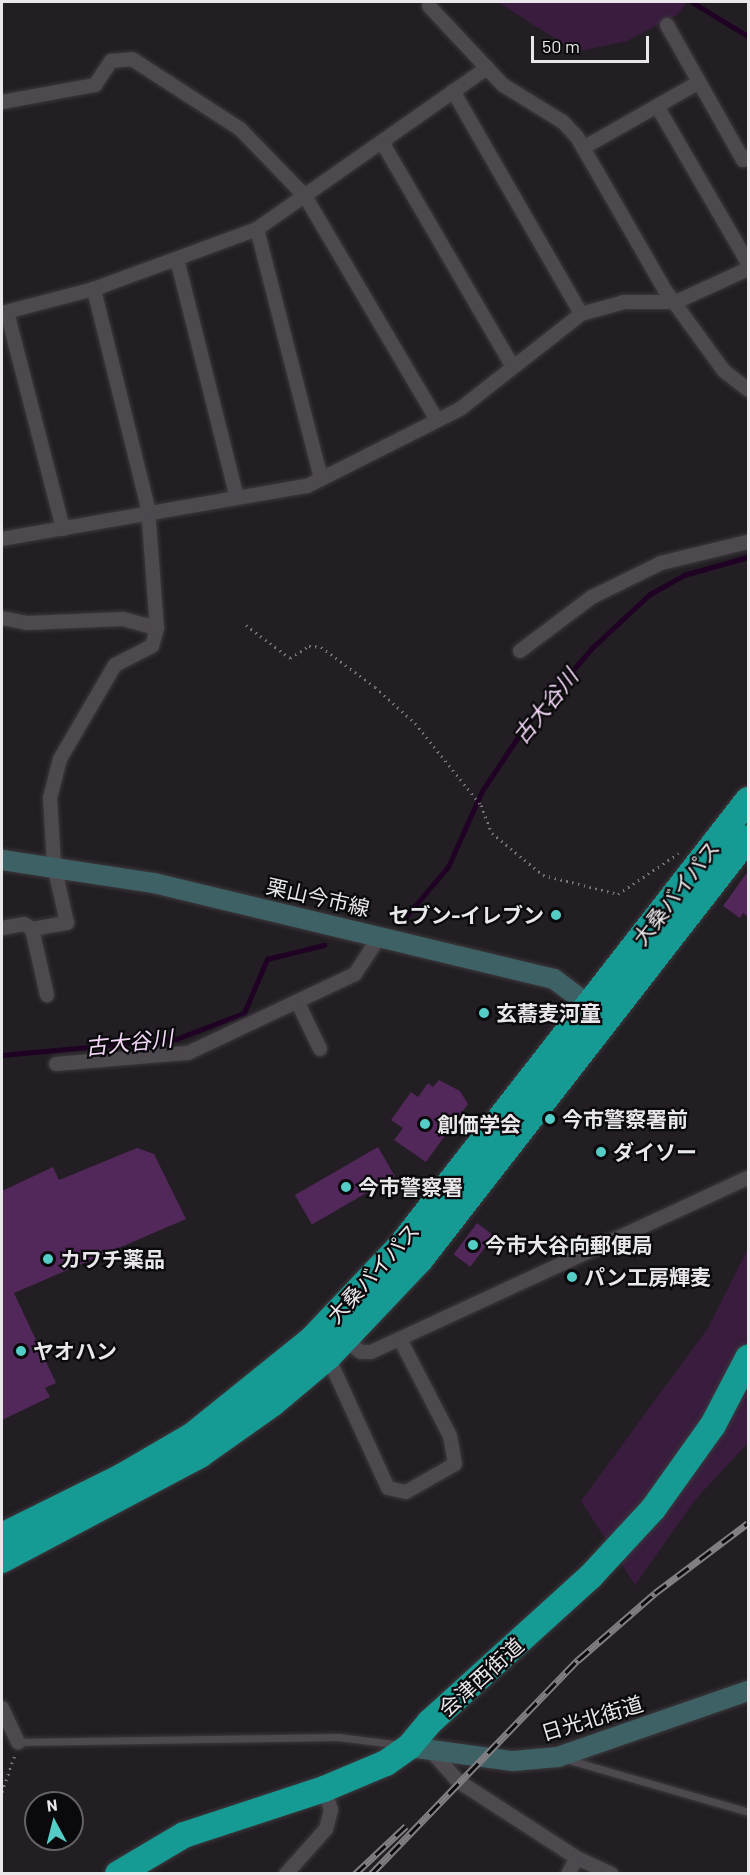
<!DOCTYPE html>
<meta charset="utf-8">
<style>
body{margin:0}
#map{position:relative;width:750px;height:1875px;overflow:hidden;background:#221e23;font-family:Barlow,"Noto Sans JP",sans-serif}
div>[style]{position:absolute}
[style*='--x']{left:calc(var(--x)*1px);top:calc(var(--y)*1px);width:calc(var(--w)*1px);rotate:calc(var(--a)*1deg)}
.green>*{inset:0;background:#391c3e}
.stream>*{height:4.5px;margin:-2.25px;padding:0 2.25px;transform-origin:2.25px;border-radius:2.25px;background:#200225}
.building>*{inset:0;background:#522759;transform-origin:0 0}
.path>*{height:3px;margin-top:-1.5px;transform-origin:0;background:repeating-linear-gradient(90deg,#79767a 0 1.5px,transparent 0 6px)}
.roads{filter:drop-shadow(0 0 2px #3c393d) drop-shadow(0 0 2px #3c393d)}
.lane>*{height:7px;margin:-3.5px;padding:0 3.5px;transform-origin:3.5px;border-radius:3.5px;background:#4e494f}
.street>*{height:14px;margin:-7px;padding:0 7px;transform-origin:7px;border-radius:7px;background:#4e494f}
.secondary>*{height:20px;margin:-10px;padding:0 10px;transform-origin:10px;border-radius:10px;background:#3d6164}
.highway>*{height:26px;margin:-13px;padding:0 13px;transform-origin:13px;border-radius:13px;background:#169a94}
.rail>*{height:7px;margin-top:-3.5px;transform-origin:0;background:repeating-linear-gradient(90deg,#0a090b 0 14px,#827f83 0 28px);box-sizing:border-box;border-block:2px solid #827f83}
.dots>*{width:16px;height:16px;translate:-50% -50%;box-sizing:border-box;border:3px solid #0a090b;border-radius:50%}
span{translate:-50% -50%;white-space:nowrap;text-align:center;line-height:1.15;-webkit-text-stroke:4.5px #0a090b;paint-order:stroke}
.street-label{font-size:21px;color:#eae7eb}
.poi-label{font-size:21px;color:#eae7eb;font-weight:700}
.right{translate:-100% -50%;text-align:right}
.left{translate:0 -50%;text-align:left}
.water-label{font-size:22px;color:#f2d7f6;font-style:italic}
.frame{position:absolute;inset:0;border:3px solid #eae7eb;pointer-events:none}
.north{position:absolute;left:24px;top:1791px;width:60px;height:60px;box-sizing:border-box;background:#0a090b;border:2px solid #646265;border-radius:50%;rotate:353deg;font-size:16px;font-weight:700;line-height:24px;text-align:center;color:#eae7eb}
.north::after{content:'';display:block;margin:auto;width:21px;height:27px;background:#54cdc6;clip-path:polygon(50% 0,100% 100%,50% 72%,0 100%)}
.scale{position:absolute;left:531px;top:36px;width:118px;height:27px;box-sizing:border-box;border:3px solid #eae7eb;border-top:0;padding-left:8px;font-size:18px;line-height:21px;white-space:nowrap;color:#eae7eb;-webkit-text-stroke:4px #0a090b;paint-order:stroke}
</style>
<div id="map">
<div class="green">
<div style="clip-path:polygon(498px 2px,687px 2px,677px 15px,627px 41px,576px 52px)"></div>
<div style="clip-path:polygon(748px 1249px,748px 1443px,695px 1500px,635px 1585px,581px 1501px,708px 1328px)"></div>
</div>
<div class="stream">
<div style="--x:692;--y:2;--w:66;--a:31.3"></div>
<div style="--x:402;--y:921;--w:71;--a:-49.6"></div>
<div style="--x:448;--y:867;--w:83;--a:-65.9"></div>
<div style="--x:482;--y:791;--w:79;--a:-56.3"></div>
<div style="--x:526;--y:725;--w:101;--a:-49.4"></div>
<div style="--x:592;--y:648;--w:79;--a:-43"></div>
<div style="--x:650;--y:594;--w:39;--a:-29"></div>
<div style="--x:684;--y:575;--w:66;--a:-15.7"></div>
<div style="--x:2;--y:1055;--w:175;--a:-5.3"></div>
<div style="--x:176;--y:1039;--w:73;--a:-20.9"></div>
<div style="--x:244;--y:1013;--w:59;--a:-66.9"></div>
<div style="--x:267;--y:959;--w:59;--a:-13.8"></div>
</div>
<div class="building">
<div style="clip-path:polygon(748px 871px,748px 917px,743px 913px,740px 918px,723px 906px)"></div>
<div style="clip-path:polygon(439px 1080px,460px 1091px,468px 1104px,426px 1162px,394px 1140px,403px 1128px,391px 1120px,411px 1092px,418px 1097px,428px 1083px,433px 1087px)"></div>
<div style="left:378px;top:1147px;width:34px;height:96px;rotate:60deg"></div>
<div style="clip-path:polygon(137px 1148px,154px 1154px,186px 1219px,14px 1293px,56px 1383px,45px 1388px,50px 1397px,2px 1420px,2px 1191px,53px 1167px,59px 1180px)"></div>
<div style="left:477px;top:1223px;width:21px;height:39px;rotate:37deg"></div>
</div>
<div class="path">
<div style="--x:246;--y:625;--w:55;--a:36.9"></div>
<div style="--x:290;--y:658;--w:22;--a:-32"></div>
<div style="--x:309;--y:646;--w:12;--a:5"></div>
<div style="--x:321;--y:647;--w:67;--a:36.5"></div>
<div style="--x:375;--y:687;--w:54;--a:42"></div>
<div style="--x:415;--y:723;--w:105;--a:51.2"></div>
<div style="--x:481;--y:805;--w:30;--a:69"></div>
<div style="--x:492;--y:833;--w:66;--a:39.5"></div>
<div style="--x:543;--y:875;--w:77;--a:14.2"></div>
<div style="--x:618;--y:894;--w:73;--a:-33.9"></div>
<div style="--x:2;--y:1792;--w:39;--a:-71"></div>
</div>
<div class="roads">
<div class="lane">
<div style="--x:18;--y:1742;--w:320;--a:-0.9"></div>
<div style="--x:338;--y:1737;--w:64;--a:7.2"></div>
<div style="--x:566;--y:1759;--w:190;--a:16.2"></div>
</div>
<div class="street">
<div style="--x:429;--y:6;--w:108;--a:46.9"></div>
<div style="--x:503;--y:85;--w:70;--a:31.7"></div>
<div style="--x:563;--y:122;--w:21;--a:47"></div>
<div style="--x:577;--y:137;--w:177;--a:60.1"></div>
<div style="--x:665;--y:290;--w:100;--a:53.9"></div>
<div style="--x:724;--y:371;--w:31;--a:38"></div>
<div style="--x:667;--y:25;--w:155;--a:60.6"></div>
<div style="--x:743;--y:160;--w:6;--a:-31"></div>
<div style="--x:453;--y:91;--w:257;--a:60.1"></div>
<div style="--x:2;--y:102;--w:95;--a:-10.4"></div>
<div style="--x:95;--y:85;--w:29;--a:-56"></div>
<div style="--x:111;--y:61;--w:21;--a:-5"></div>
<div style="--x:132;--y:59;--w:129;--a:32.9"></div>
<div style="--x:240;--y:129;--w:93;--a:45.9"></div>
<div style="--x:305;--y:196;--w:260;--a:59.5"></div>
<div style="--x:657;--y:106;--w:181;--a:59.9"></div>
<div style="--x:382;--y:142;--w:260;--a:59.8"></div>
<div style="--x:583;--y:148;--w:133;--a:-29.6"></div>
<div style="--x:257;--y:229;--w:258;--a:75.6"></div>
<div style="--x:177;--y:259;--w:245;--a:75.9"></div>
<div style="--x:7;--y:312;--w:224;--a:75.5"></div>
<div style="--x:2;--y:313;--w:95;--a:-14.6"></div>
<div style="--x:94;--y:289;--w:174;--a:-20.2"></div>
<div style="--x:257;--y:229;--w:281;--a:-35"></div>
<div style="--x:2;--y:539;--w:310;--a:-9.9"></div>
<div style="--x:307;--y:486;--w:171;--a:-26.7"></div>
<div style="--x:460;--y:409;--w:154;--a:-38.1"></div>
<div style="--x:581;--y:314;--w:45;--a:-15.6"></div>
<div style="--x:624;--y:302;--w:52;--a:0"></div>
<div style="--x:676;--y:302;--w:79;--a:-24.6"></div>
<div style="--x:2;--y:618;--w:25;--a:11"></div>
<div style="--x:27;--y:623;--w:96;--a:-2.4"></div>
<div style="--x:123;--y:619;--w:35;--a:15"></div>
<div style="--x:520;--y:651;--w:90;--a:-36.9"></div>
<div style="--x:592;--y:597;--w:77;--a:-26.2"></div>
<div style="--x:661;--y:563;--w:89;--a:-13.6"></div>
<div style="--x:2;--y:928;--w:22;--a:-10"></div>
<div style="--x:24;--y:924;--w:9;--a:32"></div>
<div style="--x:32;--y:929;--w:36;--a:-10"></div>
<div style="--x:67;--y:923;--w:59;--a:-102.6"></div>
<div style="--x:54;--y:865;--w:67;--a:-93.4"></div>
<div style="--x:50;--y:798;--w:40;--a:-75.6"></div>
<div style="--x:60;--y:759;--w:109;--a:-59.7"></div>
<div style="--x:115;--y:665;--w:42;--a:-27.2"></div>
<div style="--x:152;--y:646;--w:19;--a:-74"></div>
<div style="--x:157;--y:628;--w:120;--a:-94.3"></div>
<div style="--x:148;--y:508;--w:226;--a:-103.9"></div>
<div style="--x:32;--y:929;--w:68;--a:77.2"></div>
<div style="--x:298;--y:1003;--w:51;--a:64.4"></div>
<div style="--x:56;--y:1064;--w:132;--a:-4.8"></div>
<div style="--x:188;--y:1053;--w:185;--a:-25.3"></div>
<div style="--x:355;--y:974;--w:45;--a:-56.7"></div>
<div style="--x:345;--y:1340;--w:20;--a:37"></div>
<div style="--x:361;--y:1352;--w:10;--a:0"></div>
<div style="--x:371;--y:1352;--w:415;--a:-24.8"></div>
<div style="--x:328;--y:1357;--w:144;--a:65.4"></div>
<div style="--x:388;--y:1488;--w:18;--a:13"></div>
<div style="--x:406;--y:1492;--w:56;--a:-29.7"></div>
<div style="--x:455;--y:1464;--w:28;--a:-100"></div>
<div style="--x:450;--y:1436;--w:109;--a:-117.3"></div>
<div style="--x:2;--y:1708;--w:38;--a:65"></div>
<div style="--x:431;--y:1751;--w:40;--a:48"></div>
<div style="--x:458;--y:1781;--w:142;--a:32.9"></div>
<div style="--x:577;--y:1858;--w:38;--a:25"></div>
<div style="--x:286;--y:1874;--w:60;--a:-48.4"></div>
<div style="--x:326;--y:1829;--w:20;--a:-75"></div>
<div style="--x:331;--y:1810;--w:22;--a:-108"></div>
<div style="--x:568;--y:1874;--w:18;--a:-61"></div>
</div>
<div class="secondary">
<div style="--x:2;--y:860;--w:154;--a:8.6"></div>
<div style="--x:154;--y:883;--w:411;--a:13.5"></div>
<div style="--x:554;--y:979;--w:55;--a:36.9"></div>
<div style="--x:409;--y:1747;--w:105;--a:7.7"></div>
<div style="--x:513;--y:1761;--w:45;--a:-5.1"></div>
<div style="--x:558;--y:1757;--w:201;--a:-19.2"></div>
</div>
<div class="highway">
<div style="--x:2;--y:1536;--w:133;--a:-26.4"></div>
<div style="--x:121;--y:1477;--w:83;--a:-30.3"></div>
<div style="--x:193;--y:1435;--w:153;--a:-38.9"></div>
<div style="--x:312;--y:1339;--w:131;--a:-46.5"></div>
<div style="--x:402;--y:1244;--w:563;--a:-52.07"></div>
<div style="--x:2;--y:1560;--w:224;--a:-27.9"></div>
<div style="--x:200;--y:1455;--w:88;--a:-35.3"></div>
<div style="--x:272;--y:1404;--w:73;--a:-40"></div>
<div style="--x:328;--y:1357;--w:134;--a:-46.5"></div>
<div style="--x:420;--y:1260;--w:534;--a:-52.14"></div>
<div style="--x:118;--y:1874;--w:77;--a:-30.6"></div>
<div style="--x:184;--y:1835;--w:147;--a:-18.2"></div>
<div style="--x:324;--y:1789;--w:67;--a:-22.8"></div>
<div style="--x:386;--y:1763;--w:28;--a:-35"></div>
<div style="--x:409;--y:1747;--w:33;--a:-50"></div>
<div style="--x:430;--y:1722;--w:216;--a:-42.2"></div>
<div style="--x:590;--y:1577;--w:93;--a:-47.2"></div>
<div style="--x:653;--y:1509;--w:103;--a:-54.5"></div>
<div style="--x:713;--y:1425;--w:76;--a:-62.4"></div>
</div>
</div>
<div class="rail">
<div style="--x:355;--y:1874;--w:70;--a:-43.3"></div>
<div style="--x:371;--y:1874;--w:298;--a:-46"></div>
<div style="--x:578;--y:1660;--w:102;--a:-41"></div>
<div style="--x:655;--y:1593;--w:116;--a:-37"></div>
</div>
<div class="dots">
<div style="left:556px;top:915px;background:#54cdc6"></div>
<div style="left:484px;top:1013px;background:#54cdc6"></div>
<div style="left:550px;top:1119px;background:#54cdc6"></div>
<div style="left:425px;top:1124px;background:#54cdc6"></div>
<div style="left:601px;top:1152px;background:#54cdc6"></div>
<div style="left:346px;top:1187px;background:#54cdc6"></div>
<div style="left:473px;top:1245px;background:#54cdc6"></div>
<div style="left:48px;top:1259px;background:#54cdc6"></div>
<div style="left:572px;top:1277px;background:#54cdc6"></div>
<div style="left:21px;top:1351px;background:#54cdc6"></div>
</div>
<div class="street-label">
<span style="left:676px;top:893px;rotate:-52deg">大桑バイパス</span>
<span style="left:318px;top:897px;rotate:13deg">栗山今市線</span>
<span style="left:373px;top:1273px;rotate:-48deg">大桑バイパス</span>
<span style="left:481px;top:1677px;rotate:-42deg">会津西街道</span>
<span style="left:592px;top:1718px;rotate:-17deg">日光北街道</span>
</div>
<div class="poi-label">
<span class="right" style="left:544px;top:915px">セブン-イレブン</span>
<span class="left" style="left:496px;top:1013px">玄蕎麦河童</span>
<span class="left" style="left:562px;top:1119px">今市警察署前</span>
<span class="left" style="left:437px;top:1124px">創価学会</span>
<span class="left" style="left:613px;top:1152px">ダイソー</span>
<span class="left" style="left:358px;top:1187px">今市警察署</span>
<span class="left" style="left:485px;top:1245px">今市大谷向郵便局</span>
<span class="left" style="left:60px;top:1259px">カワチ薬品</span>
<span class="left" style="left:584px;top:1277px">パン工房輝麦</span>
<span class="left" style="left:33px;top:1351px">ヤオハン</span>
</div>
<div class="water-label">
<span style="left:545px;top:706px;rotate:-51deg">古大谷川</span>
<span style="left:129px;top:1042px;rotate:-6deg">古大谷川</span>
</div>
<div class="frame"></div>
<div class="north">N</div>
<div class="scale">50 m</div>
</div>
